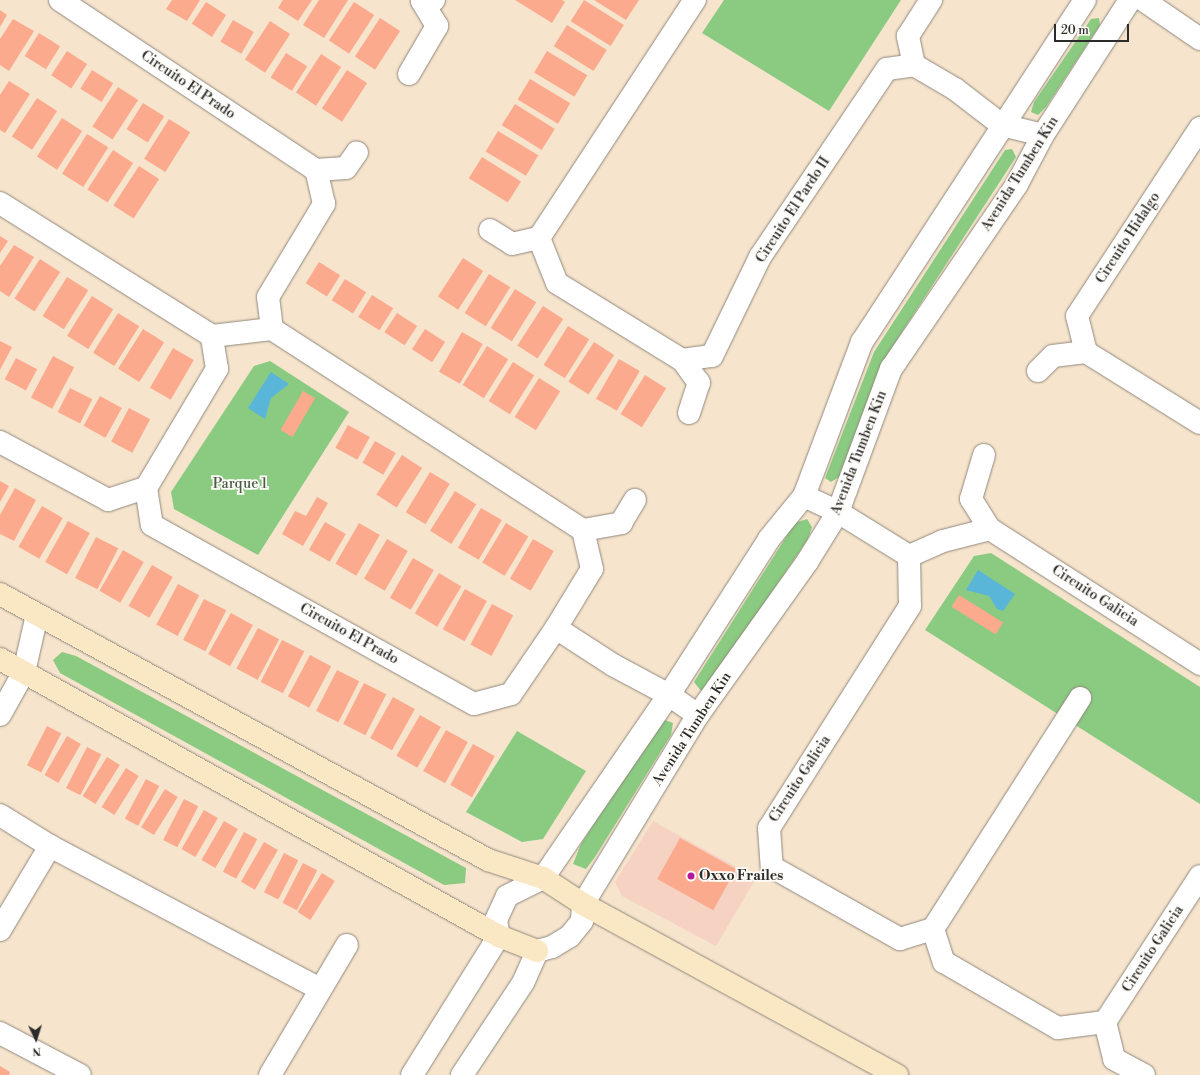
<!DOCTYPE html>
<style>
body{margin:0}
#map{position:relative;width:1200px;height:1075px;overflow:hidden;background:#f6e4cd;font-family:"Libre Bodoni",serif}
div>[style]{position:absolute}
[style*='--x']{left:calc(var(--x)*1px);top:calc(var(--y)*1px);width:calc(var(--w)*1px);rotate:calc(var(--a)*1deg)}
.built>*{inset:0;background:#f6d2c3}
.green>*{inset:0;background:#8aca81}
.water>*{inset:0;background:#5ab6d8}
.building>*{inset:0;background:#fbaa8e;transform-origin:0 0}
.roads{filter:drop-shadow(0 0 1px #90887c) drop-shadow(0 0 1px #90887c)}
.street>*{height:22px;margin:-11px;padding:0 11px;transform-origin:11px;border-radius:11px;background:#fff}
.secondary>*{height:22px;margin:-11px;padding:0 11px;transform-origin:11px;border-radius:11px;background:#fae7c3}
.dots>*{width:11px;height:11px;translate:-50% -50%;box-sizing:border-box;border:2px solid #fdfcf7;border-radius:50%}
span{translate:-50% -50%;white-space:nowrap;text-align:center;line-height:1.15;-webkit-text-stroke:3.5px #fdfcf7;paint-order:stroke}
.street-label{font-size:14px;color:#2b2b2b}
.park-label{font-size:14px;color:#485b45}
.poi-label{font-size:14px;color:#2b2b2b;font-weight:700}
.left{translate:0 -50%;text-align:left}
.north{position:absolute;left:16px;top:1019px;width:40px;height:40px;-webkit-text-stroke:3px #fdfcf7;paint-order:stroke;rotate:176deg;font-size:11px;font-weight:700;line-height:16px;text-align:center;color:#2b2b2b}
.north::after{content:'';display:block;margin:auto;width:14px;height:18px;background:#2b2b2b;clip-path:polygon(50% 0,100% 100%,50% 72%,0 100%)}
.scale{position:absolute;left:1054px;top:24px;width:75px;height:18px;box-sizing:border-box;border:2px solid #2b2b2b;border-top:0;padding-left:5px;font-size:12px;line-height:14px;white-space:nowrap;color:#2b2b2b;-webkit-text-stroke:3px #fdfcf7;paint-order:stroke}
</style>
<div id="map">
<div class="built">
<div style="clip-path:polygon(653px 821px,756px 878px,716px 946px,622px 896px,615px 882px)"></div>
</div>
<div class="green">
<div style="clip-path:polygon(724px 0,901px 0,829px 111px,702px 33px)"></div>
<div style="clip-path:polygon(1099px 18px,1100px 25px,1046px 107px,1038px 115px,1031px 112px,1034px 102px,1091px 19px)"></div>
<div style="clip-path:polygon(1012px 149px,1016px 157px,887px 355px,839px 477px,831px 482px,825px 478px,874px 352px,1005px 150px)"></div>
<div style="clip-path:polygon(270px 361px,349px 412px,258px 555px,174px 509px,171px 492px,254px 366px)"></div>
<div style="clip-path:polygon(807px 519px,812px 527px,808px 539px,709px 685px,701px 691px,694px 682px,795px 523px)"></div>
<div style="clip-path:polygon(991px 553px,1200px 687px,1200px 804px,925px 630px,974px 556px)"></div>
<div style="clip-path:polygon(62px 652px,76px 656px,466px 868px,465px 883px,444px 885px,60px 673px,53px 660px)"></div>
<div style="clip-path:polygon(665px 720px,673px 723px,671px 735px,595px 857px,586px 869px,573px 864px,581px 844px,654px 732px)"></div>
<div style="clip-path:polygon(517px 731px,586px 771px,543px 839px,522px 842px,466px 812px)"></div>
</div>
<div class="water">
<div style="clip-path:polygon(271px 372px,289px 384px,271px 398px,265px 419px,248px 408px)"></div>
<div style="clip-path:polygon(978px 570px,1015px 594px,1003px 611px,997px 609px,989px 596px,966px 590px)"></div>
</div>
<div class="building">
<div style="clip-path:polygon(172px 0,200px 0,187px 21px,166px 9px)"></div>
<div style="clip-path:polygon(283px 0,312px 0,298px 21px,278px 8px)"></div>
<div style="clip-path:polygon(319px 0,348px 0,324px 38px,303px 25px)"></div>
<div style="clip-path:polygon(515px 0,562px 0,565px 2px,552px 23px)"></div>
<div style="left:584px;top:0;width:47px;height:25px;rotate:32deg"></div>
<div style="clip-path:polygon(594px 0,639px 0,626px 20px)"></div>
<div style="left:206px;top:2px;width:24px;height:26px;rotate:33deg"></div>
<div style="left:354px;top:2px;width:24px;height:46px;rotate:33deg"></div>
<div style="clip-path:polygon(0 10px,7px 15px,0 27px)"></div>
<div style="left:380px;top:18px;width:24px;height:46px;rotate:33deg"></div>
<div style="clip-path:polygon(13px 19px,34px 31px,9px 71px,0 65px,0 39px)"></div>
<div style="left:233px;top:20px;width:24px;height:25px;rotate:30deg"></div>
<div style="left:270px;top:21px;width:24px;height:46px;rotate:33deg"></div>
<div style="left:567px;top:25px;width:47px;height:25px;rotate:32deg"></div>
<div style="left:39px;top:33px;width:25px;height:27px;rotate:32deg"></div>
<div style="left:67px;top:51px;width:24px;height:29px;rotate:33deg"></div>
<div style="left:547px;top:51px;width:47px;height:25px;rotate:31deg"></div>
<div style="left:286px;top:53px;width:25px;height:29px;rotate:32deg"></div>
<div style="left:321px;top:54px;width:24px;height:46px;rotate:33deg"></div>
<div style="left:92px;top:70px;width:25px;height:22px;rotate:32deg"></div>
<div style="left:347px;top:70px;width:24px;height:46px;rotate:33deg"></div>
<div style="left:530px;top:79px;width:47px;height:24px;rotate:31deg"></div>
<div style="clip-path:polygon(9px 81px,30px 94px,5px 133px,0 130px,0 95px)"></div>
<div style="left:118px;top:87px;width:24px;height:47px;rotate:33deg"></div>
<div style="left:37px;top:98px;width:24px;height:46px;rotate:33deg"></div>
<div style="left:143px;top:103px;width:25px;height:31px;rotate:32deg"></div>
<div style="left:515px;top:104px;width:47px;height:25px;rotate:32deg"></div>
<div style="left:62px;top:118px;width:24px;height:46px;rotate:33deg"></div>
<div style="left:169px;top:119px;width:25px;height:47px;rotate:32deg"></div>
<div style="left:498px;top:131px;width:47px;height:24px;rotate:31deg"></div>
<div style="left:87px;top:134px;width:25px;height:47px;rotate:32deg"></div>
<div style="left:113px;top:150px;width:24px;height:47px;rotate:33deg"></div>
<div style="left:482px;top:157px;width:46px;height:25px;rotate:32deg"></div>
<div style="left:139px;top:166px;width:24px;height:47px;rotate:33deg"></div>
<div style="clip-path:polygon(0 236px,8px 241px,0 253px)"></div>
<div style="clip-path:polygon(14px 245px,34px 257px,9px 297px,0 291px,0 266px)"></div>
<div style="left:463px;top:258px;width:24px;height:46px;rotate:33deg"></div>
<div style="left:40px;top:259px;width:24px;height:47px;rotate:33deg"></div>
<div style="left:319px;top:262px;width:25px;height:25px;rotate:32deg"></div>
<div style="left:489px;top:274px;width:25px;height:46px;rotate:32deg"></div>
<div style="left:67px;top:277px;width:25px;height:46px;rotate:32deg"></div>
<div style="left:345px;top:279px;width:25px;height:25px;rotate:32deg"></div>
<div style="left:515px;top:289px;width:25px;height:46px;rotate:32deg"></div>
<div style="left:372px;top:295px;width:25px;height:26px;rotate:32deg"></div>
<div style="left:92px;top:296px;width:25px;height:47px;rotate:32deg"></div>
<div style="left:543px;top:306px;width:24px;height:47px;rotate:33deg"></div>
<div style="left:118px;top:313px;width:25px;height:47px;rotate:32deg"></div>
<div style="left:397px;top:313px;width:24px;height:23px;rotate:33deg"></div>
<div style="left:568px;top:326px;width:25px;height:46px;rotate:32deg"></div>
<div style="left:143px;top:329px;width:25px;height:47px;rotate:32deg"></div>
<div style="left:425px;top:329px;width:24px;height:24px;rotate:33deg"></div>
<div style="left:462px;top:332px;width:24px;height:46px;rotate:30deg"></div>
<div style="clip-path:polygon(0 341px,12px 347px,0 370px)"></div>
<div style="left:594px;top:342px;width:24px;height:47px;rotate:33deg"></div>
<div style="left:487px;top:346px;width:25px;height:46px;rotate:32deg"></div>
<div style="left:173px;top:348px;width:24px;height:46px;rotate:30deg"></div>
<div style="left:53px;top:356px;width:24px;height:47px;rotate:28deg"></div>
<div style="left:16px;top:358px;width:24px;height:24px;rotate:28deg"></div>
<div style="left:619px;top:359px;width:24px;height:46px;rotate:30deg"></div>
<div style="left:513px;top:362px;width:25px;height:46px;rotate:32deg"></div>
<div style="left:645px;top:375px;width:25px;height:46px;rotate:32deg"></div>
<div style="left:539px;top:378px;width:25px;height:46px;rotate:32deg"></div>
<div style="left:70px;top:388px;width:25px;height:27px;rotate:27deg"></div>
<div style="left:303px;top:391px;width:14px;height:45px;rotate:30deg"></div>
<div style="left:100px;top:396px;width:25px;height:34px;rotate:29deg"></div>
<div style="left:129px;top:408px;width:24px;height:38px;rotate:28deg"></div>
<div style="left:348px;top:425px;width:25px;height:26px;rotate:29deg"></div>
<div style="left:375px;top:441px;width:24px;height:25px;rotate:30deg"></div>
<div style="left:402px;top:455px;width:24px;height:47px;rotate:33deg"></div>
<div style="left:430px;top:472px;width:23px;height:47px;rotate:31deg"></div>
<div style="clip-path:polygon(0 481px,9px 486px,0 502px)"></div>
<div style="clip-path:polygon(15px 488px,36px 500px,14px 541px,0 534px,0 515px)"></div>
<div style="left:455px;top:491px;width:25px;height:47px;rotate:32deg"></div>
<div style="clip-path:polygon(317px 497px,328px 503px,303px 546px,282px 534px,295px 511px,306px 516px)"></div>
<div style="left:42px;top:506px;width:24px;height:47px;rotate:30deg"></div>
<div style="left:481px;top:508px;width:24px;height:46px;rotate:30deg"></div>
<div style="left:68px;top:521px;width:25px;height:47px;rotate:29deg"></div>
<div style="left:325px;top:522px;width:24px;height:32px;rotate:30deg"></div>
<div style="left:359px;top:523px;width:24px;height:47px;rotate:30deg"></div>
<div style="left:506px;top:523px;width:26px;height:46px;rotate:31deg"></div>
<div style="left:96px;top:537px;width:25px;height:46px;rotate:27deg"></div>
<div style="left:387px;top:539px;width:24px;height:46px;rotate:30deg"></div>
<div style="left:533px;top:539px;width:24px;height:46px;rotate:30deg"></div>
<div style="left:123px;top:550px;width:24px;height:47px;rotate:30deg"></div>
<div style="left:413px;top:558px;width:24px;height:46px;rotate:30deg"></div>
<div style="left:152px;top:565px;width:24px;height:47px;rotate:30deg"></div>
<div style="left:439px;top:573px;width:26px;height:47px;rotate:31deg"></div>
<div style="left:178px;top:584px;width:24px;height:46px;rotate:28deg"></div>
<div style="left:465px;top:589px;width:25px;height:46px;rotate:29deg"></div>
<div style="left:959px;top:595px;width:52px;height:14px;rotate:32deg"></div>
<div style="left:204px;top:599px;width:25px;height:46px;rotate:27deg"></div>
<div style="left:492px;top:604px;width:24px;height:46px;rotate:28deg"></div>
<div style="left:231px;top:613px;width:25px;height:47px;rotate:29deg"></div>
<div style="left:258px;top:628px;width:24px;height:46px;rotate:28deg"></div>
<div style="left:282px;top:640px;width:25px;height:47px;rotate:27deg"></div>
<div style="left:310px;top:655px;width:24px;height:47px;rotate:28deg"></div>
<div style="left:337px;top:670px;width:25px;height:46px;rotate:27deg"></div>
<div style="left:364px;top:683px;width:25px;height:46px;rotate:27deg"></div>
<div style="left:393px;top:697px;width:25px;height:47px;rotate:29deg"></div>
<div style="left:420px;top:715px;width:24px;height:47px;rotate:30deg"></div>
<div style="left:47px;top:726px;width:16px;height:44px;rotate:27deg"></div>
<div style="left:446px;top:730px;width:25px;height:47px;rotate:29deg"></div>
<div style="left:67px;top:736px;width:16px;height:45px;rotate:30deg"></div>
<div style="left:473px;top:744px;width:25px;height:47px;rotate:29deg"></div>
<div style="left:87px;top:747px;width:16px;height:46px;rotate:27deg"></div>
<div style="left:107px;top:757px;width:15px;height:46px;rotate:32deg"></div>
<div style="left:126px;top:768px;width:15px;height:46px;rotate:32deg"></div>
<div style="left:146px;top:779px;width:15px;height:45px;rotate:28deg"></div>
<div style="left:165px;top:789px;width:15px;height:45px;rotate:32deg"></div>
<div style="left:184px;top:799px;width:16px;height:46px;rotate:27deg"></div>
<div style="left:204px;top:810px;width:16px;height:45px;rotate:30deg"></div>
<div style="left:224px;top:821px;width:16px;height:45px;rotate:30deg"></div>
<div style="left:244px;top:832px;width:15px;height:45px;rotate:28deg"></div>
<div style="left:680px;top:838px;width:64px;height:47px;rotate:29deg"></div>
<div style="left:264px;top:842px;width:16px;height:46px;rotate:30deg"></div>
<div style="left:284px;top:853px;width:16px;height:44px;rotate:27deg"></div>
<div style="left:303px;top:863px;width:16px;height:45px;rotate:27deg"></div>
<div style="left:322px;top:873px;width:15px;height:46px;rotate:32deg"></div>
<div style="clip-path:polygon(0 1066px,10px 1072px,9px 1075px,0 1075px)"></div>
</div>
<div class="roads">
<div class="street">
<div style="--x:60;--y:0;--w:307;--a:33.6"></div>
<div style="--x:316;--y:170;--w:30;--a:-4"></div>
<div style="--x:346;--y:168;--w:19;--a:-55"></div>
<div style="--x:1143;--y:0;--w:69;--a:34.4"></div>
<div style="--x:914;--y:65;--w:48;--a:30.3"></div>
<div style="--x:955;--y:89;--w:59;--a:37.5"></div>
<div style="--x:1002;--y:125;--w:42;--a:13.7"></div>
<div style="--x:409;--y:74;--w:56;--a:-59.7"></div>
<div style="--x:437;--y:26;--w:29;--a:-121"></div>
<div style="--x:422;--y:1;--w:12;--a:-5"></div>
<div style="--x:0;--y:203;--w:250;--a:32.1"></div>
<div style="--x:212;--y:336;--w:60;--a:-6.7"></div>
<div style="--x:272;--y:329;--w:370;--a:32.9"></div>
<div style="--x:583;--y:530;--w:39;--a:-10"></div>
<div style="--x:621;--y:523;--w:27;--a:-59"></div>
<div style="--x:490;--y:230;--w:26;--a:32"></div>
<div style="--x:512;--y:244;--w:28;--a:-13"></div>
<div style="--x:539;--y:238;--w:48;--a:68.2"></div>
<div style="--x:557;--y:283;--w:147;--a:31.6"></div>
<div style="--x:539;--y:238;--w:285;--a:-56.8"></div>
<div style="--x:272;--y:329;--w:32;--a:-97"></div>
<div style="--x:268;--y:297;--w:109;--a:-58.9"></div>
<div style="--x:324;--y:204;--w:35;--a:-103"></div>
<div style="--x:1086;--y:352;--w:134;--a:31.9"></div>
<div style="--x:1038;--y:371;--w:21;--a:-45"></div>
<div style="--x:1053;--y:356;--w:33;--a:-7"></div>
<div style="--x:1086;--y:352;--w:37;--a:-104"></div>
<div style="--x:1077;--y:316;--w:225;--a:-56.8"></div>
<div style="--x:689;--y:413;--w:32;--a:-72"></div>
<div style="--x:699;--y:383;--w:29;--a:-126"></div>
<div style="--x:682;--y:360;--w:30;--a:-8"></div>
<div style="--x:712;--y:356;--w:110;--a:-64.1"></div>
<div style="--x:760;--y:257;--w:227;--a:-56"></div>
<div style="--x:887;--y:69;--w:27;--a:-8"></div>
<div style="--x:914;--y:65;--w:30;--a:-102"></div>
<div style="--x:908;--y:36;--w:43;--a:-57.4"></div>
<div style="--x:0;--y:442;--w:123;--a:28.2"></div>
<div style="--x:108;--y:500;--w:40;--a:-18"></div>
<div style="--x:146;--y:488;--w:37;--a:81"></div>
<div style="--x:152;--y:525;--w:368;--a:29.1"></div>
<div style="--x:474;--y:704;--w:38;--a:-15"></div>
<div style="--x:511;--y:694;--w:80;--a:-55.7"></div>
<div style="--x:556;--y:628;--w:69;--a:-58.6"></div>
<div style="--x:592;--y:569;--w:40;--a:-103"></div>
<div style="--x:984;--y:455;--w:46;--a:106.5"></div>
<div style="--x:971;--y:499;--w:36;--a:58"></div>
<div style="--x:990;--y:529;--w:49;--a:165.7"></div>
<div style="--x:943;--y:541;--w:37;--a:156"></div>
<div style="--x:909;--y:556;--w:50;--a:88.9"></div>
<div style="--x:910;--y:606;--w:263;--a:122.4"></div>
<div style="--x:769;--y:828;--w:39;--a:86"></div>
<div style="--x:772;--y:867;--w:147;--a:29.4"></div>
<div style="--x:900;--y:939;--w:34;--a:-17"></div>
<div style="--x:933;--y:929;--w:35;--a:72"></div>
<div style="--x:944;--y:962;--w:132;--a:30.1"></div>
<div style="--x:1058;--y:1028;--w:47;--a:-7.3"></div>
<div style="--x:1105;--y:1022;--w:38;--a:76"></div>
<div style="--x:1114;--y:1059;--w:34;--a:28"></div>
<div style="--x:146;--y:488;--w:139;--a:-59.2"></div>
<div style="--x:217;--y:369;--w:33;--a:-99"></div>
<div style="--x:804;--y:496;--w:38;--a:25"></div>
<div style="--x:838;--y:512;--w:84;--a:31.8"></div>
<div style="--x:990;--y:529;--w:250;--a:32.7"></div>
<div style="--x:556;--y:628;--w:68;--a:33"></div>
<div style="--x:613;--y:665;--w:64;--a:28.2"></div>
<div style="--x:669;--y:695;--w:35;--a:35"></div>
<div style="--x:0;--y:715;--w:49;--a:-60.8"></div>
<div style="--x:24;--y:672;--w:58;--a:-77.2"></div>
<div style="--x:0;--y:815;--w:59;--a:31.8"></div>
<div style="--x:50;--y:846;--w:306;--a:27.9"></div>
<div style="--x:933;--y:929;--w:274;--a:-57.5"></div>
<div style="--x:0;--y:930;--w:98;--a:-59.2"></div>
<div style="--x:1105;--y:1022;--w:174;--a:-56.9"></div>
<div style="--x:0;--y:1033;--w:90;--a:27.7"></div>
<div style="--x:270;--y:1075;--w:151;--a:-59.4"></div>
<div style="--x:412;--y:1075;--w:164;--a:-58"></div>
<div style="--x:499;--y:936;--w:16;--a:-101"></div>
<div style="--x:496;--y:920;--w:26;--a:-65"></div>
<div style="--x:507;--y:896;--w:40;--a:-26.6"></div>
<div style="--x:543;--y:878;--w:222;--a:-55.5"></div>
<div style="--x:669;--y:695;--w:185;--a:-57.3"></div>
<div style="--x:769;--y:539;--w:55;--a:-50.9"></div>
<div style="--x:804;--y:496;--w:165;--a:-69.4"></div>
<div style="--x:862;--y:342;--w:408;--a:-56.9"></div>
<div style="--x:462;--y:1075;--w:110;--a:-56.5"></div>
<div style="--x:523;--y:983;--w:35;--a:-66"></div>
<div style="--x:537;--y:951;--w:16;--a:-15"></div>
<div style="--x:552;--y:947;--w:21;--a:-31"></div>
<div style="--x:570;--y:936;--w:19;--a:-51"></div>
<div style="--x:582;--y:921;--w:17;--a:-87"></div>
<div style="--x:583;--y:904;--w:221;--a:-58.7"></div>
<div style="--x:698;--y:715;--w:188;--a:-54.5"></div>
<div style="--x:807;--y:562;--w:59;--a:-58.2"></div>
<div style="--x:838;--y:512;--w:153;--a:-69.7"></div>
<div style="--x:891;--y:369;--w:224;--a:-55.7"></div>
<div style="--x:1017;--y:184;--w:55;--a:-62"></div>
<div style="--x:1043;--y:135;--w:161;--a:-57.2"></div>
</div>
<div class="secondary">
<div style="--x:0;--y:594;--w:556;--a:28.59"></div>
<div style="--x:488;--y:860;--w:58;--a:18.1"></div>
<div style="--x:543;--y:878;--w:48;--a:33"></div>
<div style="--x:583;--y:904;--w:358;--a:28.6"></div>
<div style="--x:0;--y:659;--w:571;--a:29.04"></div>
<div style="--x:499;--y:936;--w:41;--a:21.5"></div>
</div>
</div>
<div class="dots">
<div style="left:691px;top:876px;background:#b5179e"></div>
</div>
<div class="street-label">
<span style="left:188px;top:85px;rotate:34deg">Circuito El Prado</span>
<span style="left:1020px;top:174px;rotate:-58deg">Avenida Tumben Kin</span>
<span style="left:793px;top:210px;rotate:-57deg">Circuito El Pardo II</span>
<span style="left:1128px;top:238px;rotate:-57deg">Circuito Hidalgo</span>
<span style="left:859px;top:453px;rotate:-69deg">Avenida Tumben Kin</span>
<span style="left:1095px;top:596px;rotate:33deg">Circuito Galicia</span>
<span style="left:349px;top:634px;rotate:29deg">Circuito El Prado</span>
<span style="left:692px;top:729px;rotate:-57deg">Avenida Tumben Kin</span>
<span style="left:800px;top:779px;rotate:-57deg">Circuito Galicia</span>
<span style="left:1153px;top:949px;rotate:-57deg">Circuito Galicia</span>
</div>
<div class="park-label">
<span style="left:240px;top:484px">Parque 1</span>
</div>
<div class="poi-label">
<span class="left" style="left:699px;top:876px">Oxxo Frailes</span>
</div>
<div class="north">N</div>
<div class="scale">20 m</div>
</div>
